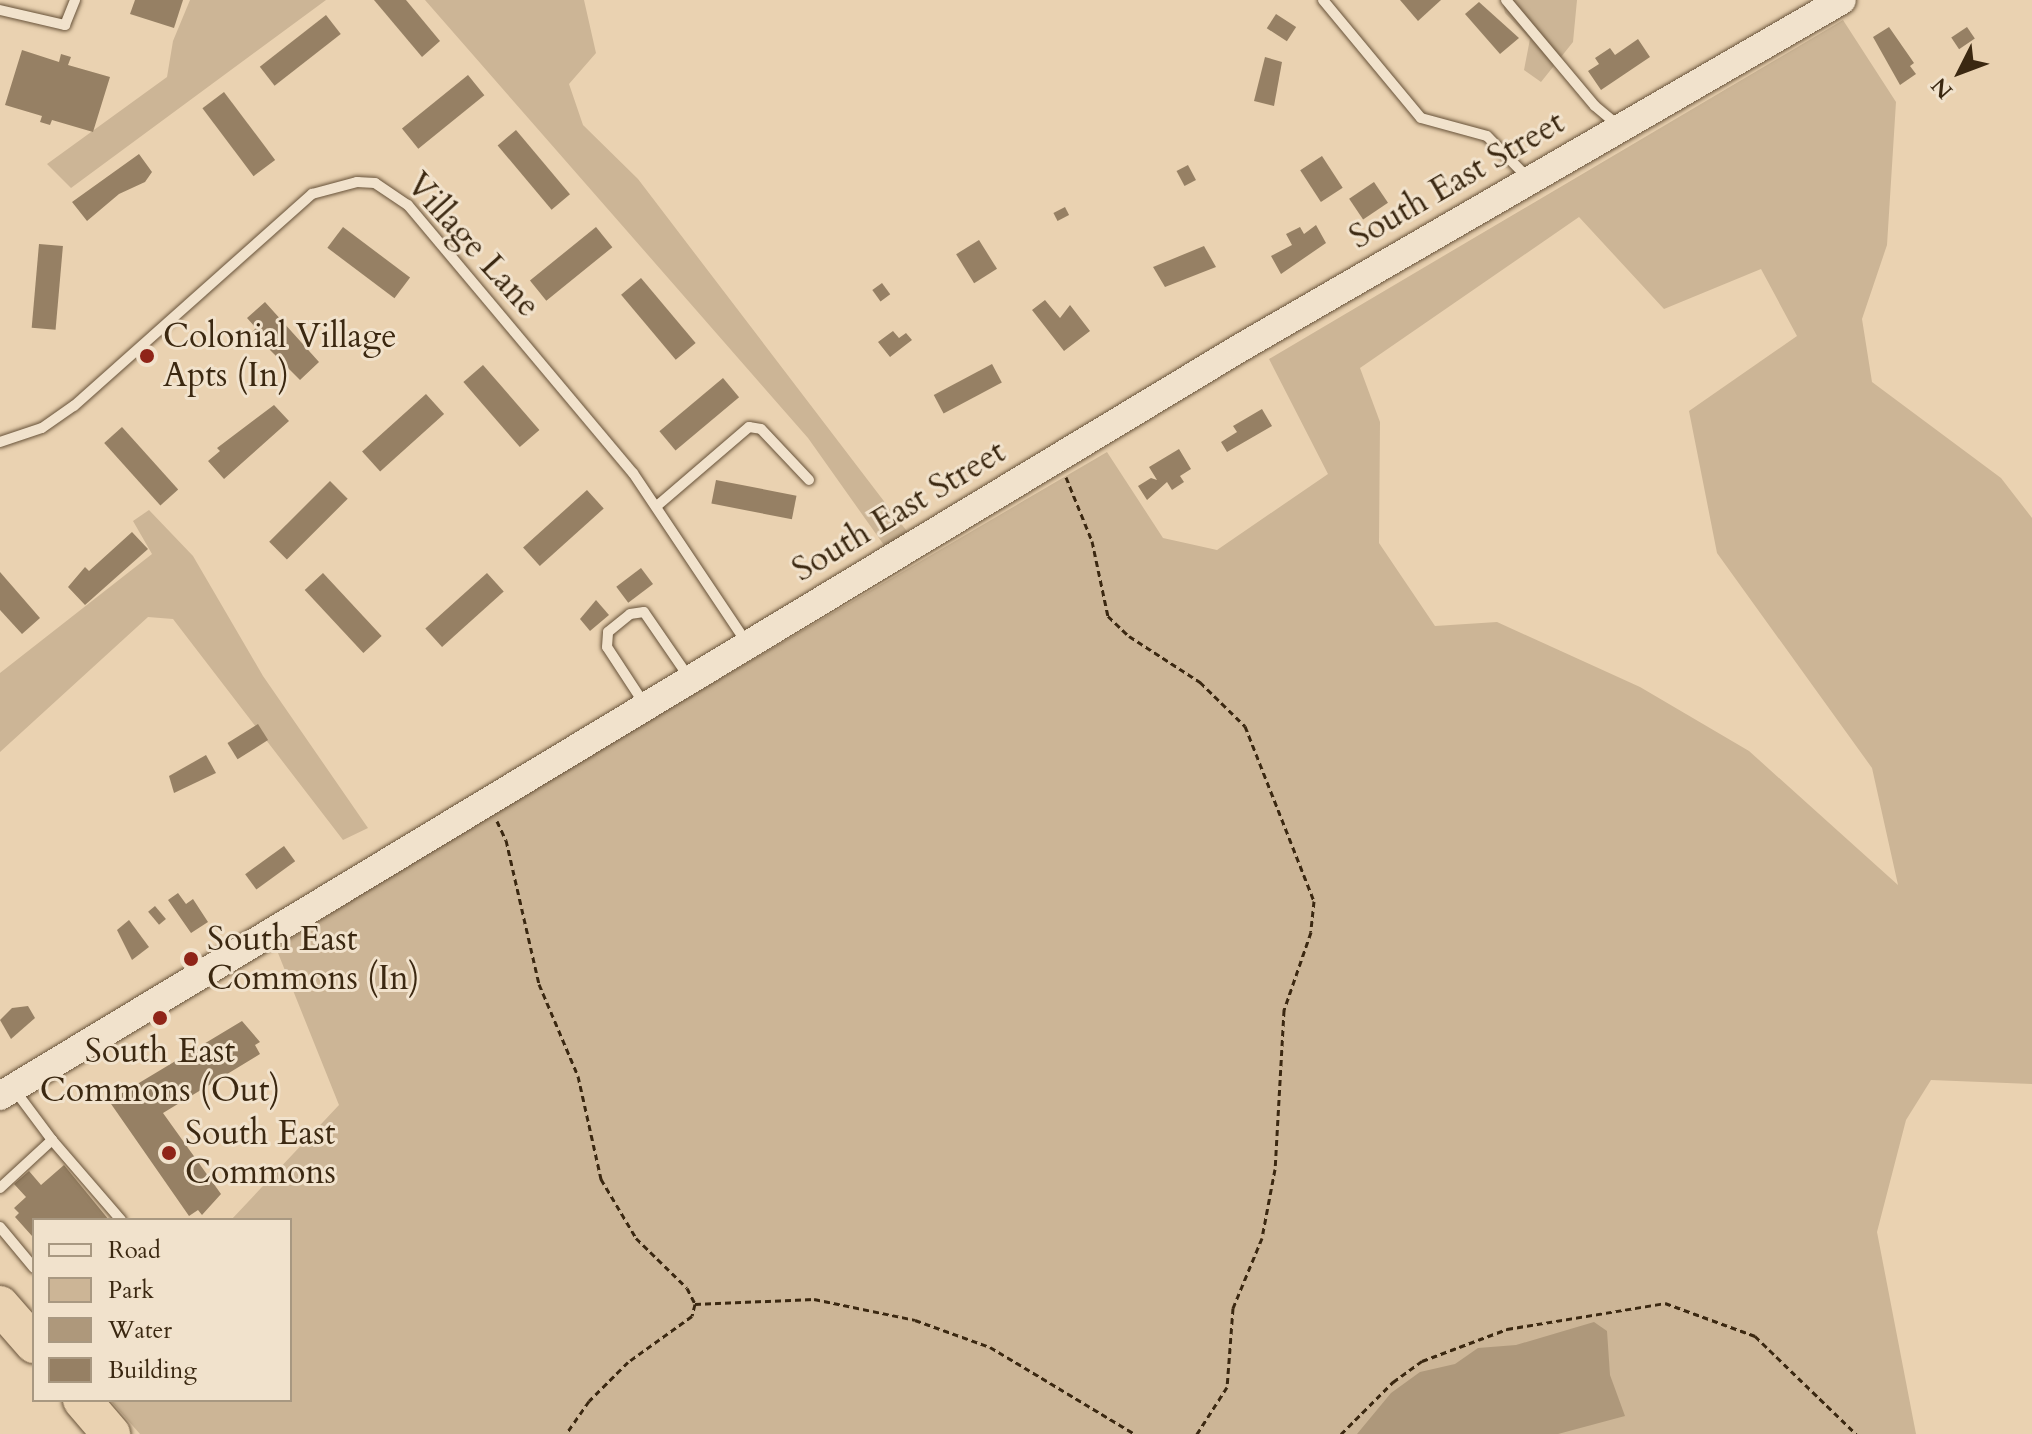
<!DOCTYPE html>
<style>
body{margin:0}
#map{position:relative;width:2032px;height:1434px;overflow:hidden;background:#ead2b1;font-family:Cardo,serif}
div>[style]{position:absolute}
[style*='--x']{left:calc(var(--x)*1px);top:calc(var(--y)*1px);width:calc(var(--w)*1px);rotate:calc(var(--a)*1deg)}
.green>*{inset:0;background:#ccb596}
.water>*{inset:0;background:#ae987b}
.building>*{inset:0;background:#968064;transform-origin:0 0}
.path>*{height:3px;margin-top:-1.5px;transform-origin:0;background:repeating-linear-gradient(90deg,#3b2811 0 6px,transparent 0 10px)}
.roads{filter:drop-shadow(0 0 2px #675239) drop-shadow(0 0 2px #675239)}
.lane>*{height:10px;margin:-5px;padding:0 5px;transform-origin:5px;border-radius:5px;background:#f1e2cc}
.secondary>*{height:28px;margin:-14px;padding:0 14px;transform-origin:14px;border-radius:14px;background:#f1e2cc}
.highway>*{height:38px;margin:-19px;padding:0 19px;transform-origin:19px;border-radius:19px;background:#ead2b1}
.dots>*{width:22px;height:22px;translate:-50% -50%;box-sizing:border-box;border:4px solid #f1e2cc;border-radius:50%}
span{translate:-50% -50%;white-space:nowrap;text-align:center;line-height:1.15;-webkit-text-stroke:6px #f1e2cc;paint-order:stroke}
.street-label{font-size:34px;color:#3b2811}
.poi-label{font-size:34px;color:#3b2811}
.left{translate:0 -50%;text-align:left}
.legend{position:absolute;left:32px;top:1218px;width:260px;height:184px;box-sizing:border-box;background:#f1e2cc;border:2px solid #a89881;margin:0;padding:10px 14px;list-style:none;font-size:24px;color:#3b2811}
.legend li{display:flex;align-items:center;gap:16px;height:40px}
.legend b{width:40px;border:2px solid #a89881}
.north{position:absolute;left:1920px;top:32px;width:80px;height:80px;-webkit-text-stroke:6px #f1e2cc;paint-order:stroke;rotate:228deg;font-size:22px;font-weight:700;line-height:32px;text-align:center;color:#3b2811}
.north::after{content:'';display:block;margin:auto;width:28px;height:36px;background:#3b2811;clip-path:polygon(50% 0,100% 100%,50% 72%,0 100%)}
</style>
<div id="map">
<div class="green">
<div style="clip-path:polygon(190px 0,326px 0,71px 188px,47px 164px,167px 77px,173px 41px)"></div>
<div style="clip-path:polygon(425px 0,584px 0,596px 53px,569px 84px,583px 125px,638px 179px,909px 534px,886px 548px,808px 438px)"></div>
<div style="clip-path:polygon(1502px 0,1577px 0,1573px 42px,1541px 82px,1524px 70px,1530px 39px,1505px 13px)"></div>
<div style="clip-path:polygon(evenodd,1843px 20px,1896px 102px,1887px 245px,1862px 319px,1872px 382px,2001px 478px,2032px 518px,2032px 1084px,1931px 1080px,1906px 1120px,1877px 1232px,1916px 1434px,140px 1434px,110px 1400px,290px 1400px,290px 1220px,231px 1220px,339px 1105px,276px 948px,479px 820px,1107px 452px,1163px 538px,1217px 550px,1328px 474px,1269px 359px,1843px 20px,1579px 217px,1664px 309px,1761px 269px,1797px 336px,1689px 411px,1717px 553px,1872px 768px,1898px 885px,1749px 751px,1640px 687px,1497px 622px,1435px 626px,1379px 543px,1380px 422px,1360px 368px,1579px 217px)"></div>
<div style="clip-path:polygon(149px 510px,193px 556px,263px 676px,368px 828px,343px 840px,173px 619px,148px 617px,0 752px,0 673px,152px 554px,133px 521px)"></div>
</div>
<div class="water">
<div style="clip-path:polygon(1594px 1322px,1607px 1331px,1610px 1375px,1625px 1416px,1558px 1434px,1357px 1434px,1391px 1393px,1420px 1372px,1455px 1364px,1478px 1348px,1516px 1345px)"></div>
</div>
<div class="building">
<div style="clip-path:polygon(135px 0,183px 0,174px 28px,130px 14px)"></div>
<div style="clip-path:polygon(374px 0,406px 0,440px 41px,422px 57px)"></div>
<div style="clip-path:polygon(1400px 0,1441px 0,1418px 21px)"></div>
<div style="clip-path:polygon(1479px 2px,1519px 38px,1500px 54px,1465px 14px)"></div>
<div style="left:1276px;top:14px;width:24px;height:17px;rotate:33deg"></div>
<div style="left:326px;top:15px;width:24px;height:84px;rotate:52deg"></div>
<div style="clip-path:polygon(1889px 27px,1914px 63px,1910px 66px,1916px 74px,1900px 85px,1873px 37px)"></div>
<div style="left:1967px;top:27px;width:14px;height:19px;rotate:56deg"></div>
<div style="clip-path:polygon(1638px 39px,1650px 57px,1601px 90px,1588px 71px,1599px 64px,1595px 58px,1610px 48px,1615px 55px)"></div>
<div style="clip-path:polygon(22px 50px,59px 62px,61px 54px,71px 57px,68px 65px,110px 77px,93px 132px,52px 120px,50px 125px,40px 122px,42px 116px,5px 105px)"></div>
<div style="clip-path:polygon(1265px 57px,1282px 62px,1274px 106px,1254px 101px)"></div>
<div style="left:468px;top:75px;width:26px;height:85px;rotate:51deg"></div>
<div style="left:224px;top:92px;width:85px;height:27px;rotate:53deg"></div>
<div style="left:516px;top:130px;width:84px;height:24px;rotate:50deg"></div>
<div style="clip-path:polygon(139px 154px,152px 172px,145px 182px,119px 194px,87px 221px,72px 202px)"></div>
<div style="left:1322px;top:156px;width:38px;height:26px;rotate:57deg"></div>
<div style="left:1188px;top:165px;width:17px;height:13px;rotate:62deg"></div>
<div style="left:1374px;top:182px;width:25px;height:30px;rotate:56deg"></div>
<div style="left:1065px;top:207px;width:9px;height:13px;rotate:63deg"></div>
<div style="clip-path:polygon(1316px 225px,1326px 243px,1281px 274px,1271px 256px,1292px 245px,1286px 234px,1300px 227px,1304px 234px)"></div>
<div style="left:343px;top:227px;width:84px;height:26px;rotate:37deg"></div>
<div style="left:596px;top:227px;width:26px;height:85px;rotate:51deg"></div>
<div style="left:979px;top:240px;width:34px;height:27px;rotate:58deg"></div>
<div style="left:39px;top:244px;width:24px;height:84px;rotate:5deg"></div>
<div style="clip-path:polygon(1204px 246px,1216px 267px,1165px 287px,1153px 267px)"></div>
<div style="left:641px;top:278px;width:85px;height:26px;rotate:50deg"></div>
<div style="left:882px;top:283px;width:14px;height:12px;rotate:54deg"></div>
<div style="clip-path:polygon(1045px 300px,1060px 318px,1070px 305px,1090px 331px,1064px 351px,1032px 310px)"></div>
<div style="clip-path:polygon(265px 302px,319px 362px,300px 380px,252px 332px,256px 328px,247px 318px)"></div>
<div style="clip-path:polygon(893px 331px,899px 338px,906px 333px,912px 340px,890px 357px,878px 342px)"></div>
<div style="left:992px;top:364px;width:21px;height:66px;rotate:62deg"></div>
<div style="left:483px;top:365px;width:86px;height:26px;rotate:49deg"></div>
<div style="left:723px;top:378px;width:25px;height:83px;rotate:50deg"></div>
<div style="left:426px;top:394px;width:27px;height:86px;rotate:48deg"></div>
<div style="clip-path:polygon(274px 405px,289px 421px,224px 479px,208px 461px,220px 451px,217px 448px)"></div>
<div style="clip-path:polygon(1262px 409px,1272px 426px,1227px 452px,1221px 442px,1237px 432px,1233px 426px)"></div>
<div style="left:122px;top:427px;width:84px;height:24px;rotate:48deg"></div>
<div style="clip-path:polygon(1179px 449px,1191px 469px,1180px 476px,1184px 482px,1172px 490px,1167px 482px,1147px 500px,1138px 486px,1151px 478px,1157px 480px,1149px 467px)"></div>
<div style="left:716px;top:480px;width:82px;height:24px;rotate:11deg"></div>
<div style="left:330px;top:481px;width:25px;height:86px;rotate:45deg"></div>
<div style="left:587px;top:490px;width:25px;height:86px;rotate:48deg"></div>
<div style="clip-path:polygon(132px 532px,148px 549px,85px 605px,68px 587px,85px 567px,89px 571px)"></div>
<div style="left:641px;top:568px;width:20px;height:31px;rotate:53deg"></div>
<div style="clip-path:polygon(0 572px,40px 618px,22px 634px,0 610px)"></div>
<div style="left:323px;top:573px;width:86px;height:25px;rotate:47deg"></div>
<div style="left:487px;top:573px;width:25px;height:83px;rotate:48deg"></div>
<div style="clip-path:polygon(596px 600px,609px 615px,590px 631px,580px 619px)"></div>
<div style="left:258px;top:724px;width:19px;height:36px;rotate:58deg"></div>
<div style="clip-path:polygon(206px 755px,216px 773px,174px 793px,169px 776px)"></div>
<div style="left:284px;top:846px;width:19px;height:48px;rotate:54deg"></div>
<div style="clip-path:polygon(178px 893px,186px 904px,193px 899px,208px 922px,191px 933px,168px 900px)"></div>
<div style="left:155px;top:906px;width:17px;height:9px;rotate:50deg"></div>
<div style="clip-path:polygon(129px 920px,149px 947px,132px 960px,117px 930px)"></div>
<div style="clip-path:polygon(28px 1006px,35px 1018px,11px 1039px,0 1020px,12px 1008px)"></div>
<div style="clip-path:polygon(242px 1021px,260px 1042px,255px 1045px,260px 1054px,163px 1113px,221px 1194px,202px 1215px,198px 1210px,189px 1216px,109px 1101px)"></div>
<div style="clip-path:polygon(64px 1165px,109px 1220px,34px 1220px,32px 1236px,15px 1217px,19px 1213px,14px 1208px,26px 1197px,14px 1184px,29px 1171px,41px 1185px)"></div>
</div>
<div class="path">
<div style="--x:1066;--y:477;--w:69;--a:67.9"></div>
<div style="--x:1092;--y:541;--w:77;--a:78"></div>
<div style="--x:1108;--y:616;--w:29;--a:44"></div>
<div style="--x:1129;--y:636;--w:85;--a:32.9"></div>
<div style="--x:1200;--y:682;--w:63;--a:44.4"></div>
<div style="--x:1245;--y:726;--w:188;--a:68.5"></div>
<div style="--x:1314;--y:901;--w:31;--a:96"></div>
<div style="--x:1311;--y:932;--w:83;--a:109.1"></div>
<div style="--x:1284;--y:1010;--w:159;--a:93.2"></div>
<div style="--x:1275;--y:1169;--w:70;--a:100.7"></div>
<div style="--x:1262;--y:1238;--w:76;--a:112.5"></div>
<div style="--x:1233;--y:1308;--w:79;--a:94.3"></div>
<div style="--x:1227;--y:1387;--w:56;--a:122.6"></div>
<div style="--x:497;--y:821;--w:21;--a:65"></div>
<div style="--x:506;--y:840;--w:148;--a:77.1"></div>
<div style="--x:539;--y:984;--w:100;--a:67"></div>
<div style="--x:578;--y:1076;--w:106;--a:77.4"></div>
<div style="--x:601;--y:1179;--w:69;--a:59.3"></div>
<div style="--x:636;--y:1238;--w:71;--a:44.4"></div>
<div style="--x:687;--y:1288;--w:18;--a:63"></div>
<div style="--x:695;--y:1304;--w:12;--a:104"></div>
<div style="--x:692;--y:1316;--w:79;--a:144.3"></div>
<div style="--x:628;--y:1362;--w:55;--a:135"></div>
<div style="--x:589;--y:1401;--w:40;--a:124.9"></div>
<div style="--x:695;--y:1304;--w:119;--a:-2.4"></div>
<div style="--x:814;--y:1299;--w:103;--a:11.7"></div>
<div style="--x:915;--y:1320;--w:80;--a:19.8"></div>
<div style="--x:990;--y:1347;--w:169;--a:31"></div>
<div style="--x:1341;--y:1434;--w:74;--a:-45"></div>
<div style="--x:1393;--y:1382;--w:36;--a:-36"></div>
<div style="--x:1422;--y:1361;--w:91;--a:-20.6"></div>
<div style="--x:1507;--y:1329;--w:160;--a:-9.3"></div>
<div style="--x:1665;--y:1303;--w:96;--a:20.1"></div>
<div style="--x:1755;--y:1336;--w:141;--a:44.1"></div>
</div>
<div class="roads">
<div class="lane">
<div style="--x:1323;--y:0;--w:153;--a:50.3"></div>
<div style="--x:1421;--y:118;--w:68;--a:15.3"></div>
<div style="--x:1487;--y:136;--w:59;--a:45.7"></div>
<div style="--x:1506;--y:0;--w:138;--a:50"></div>
<div style="--x:1595;--y:106;--w:31;--a:40"></div>
<div style="--x:0;--y:10;--w:67;--a:13"></div>
<div style="--x:65;--y:25;--w:27;--a:-68"></div>
<div style="--x:0;--y:442;--w:44;--a:-18.4"></div>
<div style="--x:42;--y:428;--w:39;--a:-35"></div>
<div style="--x:74;--y:406;--w:319;--a:-41.7"></div>
<div style="--x:312;--y:194;--w:47;--a:-14.9"></div>
<div style="--x:357;--y:182;--w:18;--a:3"></div>
<div style="--x:375;--y:183;--w:40;--a:34"></div>
<div style="--x:408;--y:205;--w:350;--a:50"></div>
<div style="--x:633;--y:473;--w:205;--a:56.2"></div>
<div style="--x:658;--y:505;--w:120;--a:-40.6"></div>
<div style="--x:749;--y:427;--w:12;--a:9"></div>
<div style="--x:761;--y:429;--w:70;--a:46.7"></div>
<div style="--x:645;--y:705;--w:69;--a:-123.2"></div>
<div style="--x:607;--y:647;--w:15;--a:-86"></div>
<div style="--x:608;--y:632;--w:28;--a:-39"></div>
<div style="--x:630;--y:614;--w:14;--a:-8"></div>
<div style="--x:644;--y:612;--w:81;--a:55.5"></div>
<div style="--x:52;--y:1140;--w:106;--a:49.2"></div>
<div style="--x:0;--y:1188;--w:71;--a:-42.7"></div>
<div style="--x:52;--y:1140;--w:64;--a:-126.7"></div>
<div style="--x:0;--y:1227;--w:53;--a:50.3"></div>
</div>
<div class="secondary">
<div style="--x:0;--y:1096;--w:1448;--a:-31.1"></div>
<div style="--x:1240;--y:348;--w:695;--a:-30.03"></div>
</div>
<div class="highway">
<div style="--x:0;--y:1305;--w:52;--a:48.9"></div>
<div style="--x:82;--y:1400;--w:45;--a:49.5"></div>
</div>
</div>
<div class="dots">
<div style="left:147px;top:356px;background:#8f2418"></div>
<div style="left:191px;top:959px;background:#8f2418"></div>
<div style="left:160px;top:1018px;background:#8f2418"></div>
<div style="left:169px;top:1153px;background:#8f2418"></div>
</div>
<div class="street-label">
<span style="left:1457px;top:180px;rotate:-30deg">South East Street</span>
<span style="left:473px;top:245px;rotate:48deg">Village Lane</span>
<span style="left:899px;top:511px;rotate:-31deg">South East Street</span>
</div>
<div class="poi-label">
<span class="left" style="left:163px;top:356px">Colonial Village<br>Apts (In)</span>
<span class="left" style="left:207px;top:959px">South East<br>Commons (In)</span>
<span style="left:160px;top:1071px">South East<br>Commons (Out)</span>
<span class="left" style="left:185px;top:1153px">South East<br>Commons</span>
</div>
<ul class="legend">
<li><b style="height:10px;background:#f1e2cc"></b>Road</li>
<li><b style="height:22px;background:#ccb596"></b>Park</li>
<li><b style="height:22px;background:#ae987b"></b>Water</li>
<li><b style="height:22px;background:#968064"></b>Building</li>
</ul>
<div class="north">N</div>
</div>
